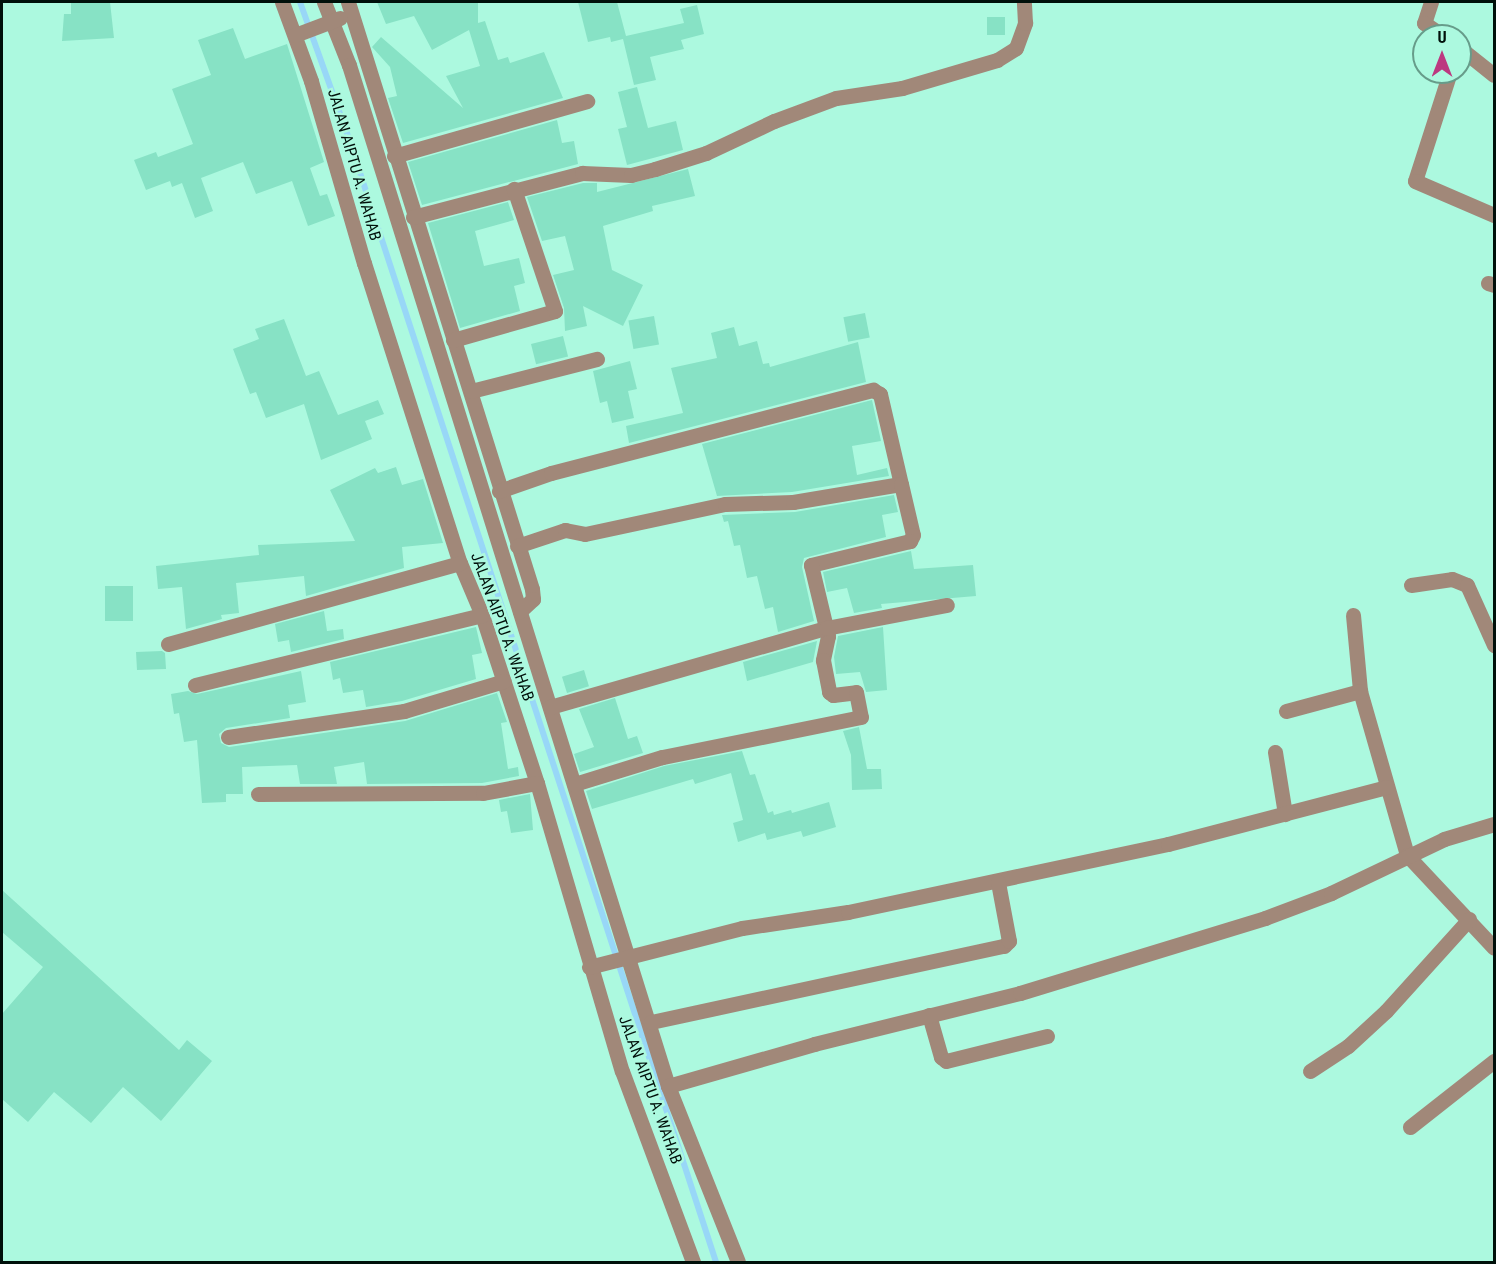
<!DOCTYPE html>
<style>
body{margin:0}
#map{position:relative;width:1496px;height:1264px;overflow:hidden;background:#acf9df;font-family:"Roboto Condensed",sans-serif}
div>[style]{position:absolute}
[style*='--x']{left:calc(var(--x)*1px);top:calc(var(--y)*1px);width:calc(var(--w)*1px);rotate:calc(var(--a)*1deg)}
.stream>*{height:6px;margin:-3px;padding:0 3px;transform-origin:3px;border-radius:3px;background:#98d7f7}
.building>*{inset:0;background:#87e2c5;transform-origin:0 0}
.minor>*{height:15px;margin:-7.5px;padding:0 7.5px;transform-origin:7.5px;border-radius:7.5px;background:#a18879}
span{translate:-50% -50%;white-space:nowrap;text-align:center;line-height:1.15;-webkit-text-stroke:5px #acf9df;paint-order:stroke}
.street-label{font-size:16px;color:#00100a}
.frame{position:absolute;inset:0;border:3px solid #00100a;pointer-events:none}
.north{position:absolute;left:1412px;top:24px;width:60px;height:60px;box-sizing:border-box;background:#acf9df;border:2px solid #679c8a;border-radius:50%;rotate:0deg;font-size:16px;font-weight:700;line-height:24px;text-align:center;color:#00100a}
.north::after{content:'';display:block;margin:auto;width:21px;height:27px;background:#bc3980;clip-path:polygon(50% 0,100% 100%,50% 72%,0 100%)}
</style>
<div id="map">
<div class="stream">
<div style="--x:300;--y:2;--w:139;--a:70.3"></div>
<div style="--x:347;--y:133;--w:1188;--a:71.9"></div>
</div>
<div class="building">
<div style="clip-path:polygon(71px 2px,110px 2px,114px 38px,62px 41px,64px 14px,71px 14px)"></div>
<div style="clip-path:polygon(377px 2px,478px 2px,478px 23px,485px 21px,498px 60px,508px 57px,510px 63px,544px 52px,563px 98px,403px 143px,388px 98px,397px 96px,390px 67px,372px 47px,381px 37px,463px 108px,446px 76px,480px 66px,469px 30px,432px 50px,414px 16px,386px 24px)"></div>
<div style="clip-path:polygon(578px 2px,617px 2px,626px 36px,684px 23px,680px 9px,697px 5px,704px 34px,681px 40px,684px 49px,650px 57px,656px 80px,634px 85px,623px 39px,611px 42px,610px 37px,588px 42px)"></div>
<div style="left:987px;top:17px;width:18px;height:18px"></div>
<div style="clip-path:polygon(233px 28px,245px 59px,287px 44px,324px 162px,310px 168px,320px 196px,327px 194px,335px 216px,308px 226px,292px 181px,256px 194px,243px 162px,201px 178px,213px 211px,195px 218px,182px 183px,172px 187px,170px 181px,146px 190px,134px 160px,156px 152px,158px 157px,193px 144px,172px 89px,211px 75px,198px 40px)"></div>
<div style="clip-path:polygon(637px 87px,648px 128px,676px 121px,683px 150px,627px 165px,618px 129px,627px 127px,618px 92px)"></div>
<div style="clip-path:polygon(557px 120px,562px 143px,574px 141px,578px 164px,422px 205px,408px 162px)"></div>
<div style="clip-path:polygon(688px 169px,695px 196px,652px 206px,653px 211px,603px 226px,612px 270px,643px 285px,623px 326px,583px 306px,587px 326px,565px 331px,564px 308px,553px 275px,574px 270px,565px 236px,542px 241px,527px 197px,583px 183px,597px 183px,597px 192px)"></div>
<div style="clip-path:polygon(508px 202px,514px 220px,475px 231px,484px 266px,519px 258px,525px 283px,514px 286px,520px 311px,460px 328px,428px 223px)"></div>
<div style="left:865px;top:313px;width:25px;height:22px;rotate:79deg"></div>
<div style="left:654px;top:316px;width:29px;height:26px;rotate:80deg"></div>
<div style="clip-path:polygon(284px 319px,306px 376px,319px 371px,338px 415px,378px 400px,384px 414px,365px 421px,372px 439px,321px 460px,304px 404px,266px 418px,256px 392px,250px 394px,233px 349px,259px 339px,255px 329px)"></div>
<div style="clip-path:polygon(734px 327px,739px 346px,757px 341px,763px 364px,769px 363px,770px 367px,858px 342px,866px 382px,629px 443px,626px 426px,683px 413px,671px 368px,717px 358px,711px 333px)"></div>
<div style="left:563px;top:336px;width:21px;height:33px;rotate:76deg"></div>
<div style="clip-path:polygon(630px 361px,637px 389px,628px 391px,634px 418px,612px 423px,607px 401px,600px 403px,593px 371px)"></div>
<div style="clip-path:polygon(872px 400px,881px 441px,852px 446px,857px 475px,887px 468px,889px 476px,792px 492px,717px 496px,702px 444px)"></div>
<div style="clip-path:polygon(396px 467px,402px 485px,423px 479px,443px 543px,402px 547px,404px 568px,306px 596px,304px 576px,236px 583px,239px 613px,221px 615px,222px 619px,186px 629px,182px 587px,158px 589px,156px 566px,259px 555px,258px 545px,355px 541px,330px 490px,375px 468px,378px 473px)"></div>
<div style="clip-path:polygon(894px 495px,898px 512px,882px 515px,886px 537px,804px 558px,802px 567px,814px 621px,778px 632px,773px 607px,765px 609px,757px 576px,747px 578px,740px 545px,734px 546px,728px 521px,724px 522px,722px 515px,795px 512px)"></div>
<div style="clip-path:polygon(911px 551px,914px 569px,973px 565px,976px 596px,881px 604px,882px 608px,854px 613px,847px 588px,827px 592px,823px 572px)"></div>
<div style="left:105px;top:586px;width:28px;height:35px"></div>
<div style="clip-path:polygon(324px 611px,327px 631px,343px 629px,344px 639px,291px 652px,289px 640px,278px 642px,275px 624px)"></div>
<div style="clip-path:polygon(476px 627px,482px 653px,472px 655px,476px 679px,402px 701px,366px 707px,363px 690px,343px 693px,340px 678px,333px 680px,330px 662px)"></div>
<div style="clip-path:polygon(883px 627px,887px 690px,866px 692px,860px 672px,836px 674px,834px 657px,838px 636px)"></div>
<div style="clip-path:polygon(817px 641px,813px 662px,747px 681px,743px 662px)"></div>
<div style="clip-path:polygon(162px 651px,165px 653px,166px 669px,137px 670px,136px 652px)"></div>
<div style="left:584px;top:670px;width:17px;height:23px;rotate:73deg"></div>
<div style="clip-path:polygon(301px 671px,306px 702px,288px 705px,290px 718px,226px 728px,219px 734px,221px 743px,229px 747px,405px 721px,497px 693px,507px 722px,501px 723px,508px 769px,518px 767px,519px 776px,482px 783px,367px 784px,364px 762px,334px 767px,337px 784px,300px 784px,297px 765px,242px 767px,243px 794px,226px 794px,226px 802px,202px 803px,197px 740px,184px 742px,179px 713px,174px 714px,171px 694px,188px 691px,197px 694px)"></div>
<div style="clip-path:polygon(615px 698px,628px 739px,637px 736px,643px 753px,580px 772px,574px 754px,594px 747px,579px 709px)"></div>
<div style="clip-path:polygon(859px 727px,867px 769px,881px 769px,882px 789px,852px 790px,851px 755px,843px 731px)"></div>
<div style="clip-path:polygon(742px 751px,750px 775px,755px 774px,768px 813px,773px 811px,774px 815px,791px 810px,792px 813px,829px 802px,836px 827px,803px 837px,801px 831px,767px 840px,765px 833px,738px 842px,733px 823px,743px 820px,731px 773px,695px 784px,693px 779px,592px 809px,586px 791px,664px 766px)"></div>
<div style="clip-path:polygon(530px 794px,533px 830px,511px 833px,507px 811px,501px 812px,499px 800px)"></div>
<div style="clip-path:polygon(2px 890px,179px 1050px,187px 1040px,212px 1061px,161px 1121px,123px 1087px,91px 1123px,54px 1092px,28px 1122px,2px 1099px,2px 1014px,43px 967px,2px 932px)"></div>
</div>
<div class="minor">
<div style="--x:282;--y:2;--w:84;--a:69.8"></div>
<div style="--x:311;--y:81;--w:190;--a:73.8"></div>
<div style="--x:364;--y:263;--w:315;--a:72.3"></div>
<div style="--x:460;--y:563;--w:56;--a:67.1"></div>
<div style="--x:482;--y:615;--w:177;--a:71.9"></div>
<div style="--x:537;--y:783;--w:300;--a:73.6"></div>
<div style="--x:622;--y:1071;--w:204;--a:69.6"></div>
<div style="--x:324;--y:2;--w:68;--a:68.4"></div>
<div style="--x:349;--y:65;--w:1070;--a:72.65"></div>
<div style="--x:668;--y:1086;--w:189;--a:68.3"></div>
<div style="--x:348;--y:2;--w:615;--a:72.6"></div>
<div style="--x:532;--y:589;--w:10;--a:84"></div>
<div style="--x:533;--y:599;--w:18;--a:137"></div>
<div style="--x:1431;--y:2;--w:22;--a:108"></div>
<div style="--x:1424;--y:23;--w:23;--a:34"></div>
<div style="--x:295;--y:35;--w:48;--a:-20.7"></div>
<div style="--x:1460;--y:48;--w:43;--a:38.5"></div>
<div style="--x:1450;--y:72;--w:114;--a:107.8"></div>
<div style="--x:1415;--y:181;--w:86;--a:23.3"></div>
<div style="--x:394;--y:156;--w:201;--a:-15.9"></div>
<div style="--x:413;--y:217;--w:175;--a:-14.6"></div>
<div style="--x:582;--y:173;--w:49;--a:2.3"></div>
<div style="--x:631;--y:175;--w:25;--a:-14"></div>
<div style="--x:655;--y:169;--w:53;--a:-17.4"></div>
<div style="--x:706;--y:153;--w:75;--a:-25.2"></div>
<div style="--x:774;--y:121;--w:66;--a:-20.4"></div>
<div style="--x:836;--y:98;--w:67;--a:-8.6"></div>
<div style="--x:902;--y:88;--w:99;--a:-16.4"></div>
<div style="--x:997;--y:60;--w:22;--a:-32"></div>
<div style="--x:1016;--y:48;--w:27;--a:-70"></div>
<div style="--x:1025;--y:23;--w:21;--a:-93"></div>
<div style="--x:1488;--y:283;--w:6;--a:18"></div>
<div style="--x:453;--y:340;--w:106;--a:-15.9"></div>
<div style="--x:555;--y:311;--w:129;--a:-108.6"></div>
<div style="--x:471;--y:391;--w:130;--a:-14.3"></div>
<div style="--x:499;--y:491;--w:55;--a:-19.1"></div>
<div style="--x:551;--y:473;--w:333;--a:-14.5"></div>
<div style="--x:873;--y:390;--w:8;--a:30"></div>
<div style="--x:880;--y:394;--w:92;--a:76.9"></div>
<div style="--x:517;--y:546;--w:51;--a:-18.4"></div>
<div style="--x:565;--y:530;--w:20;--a:11"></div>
<div style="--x:585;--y:534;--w:143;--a:-12.1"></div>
<div style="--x:725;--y:504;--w:68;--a:-1.7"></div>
<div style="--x:793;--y:502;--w:109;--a:-9.5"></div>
<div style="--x:901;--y:484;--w:52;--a:76.8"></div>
<div style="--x:913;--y:535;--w:7;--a:117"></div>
<div style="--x:910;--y:541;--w:102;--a:166.4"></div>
<div style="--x:811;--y:565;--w:73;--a:76.5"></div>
<div style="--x:828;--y:636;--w:25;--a:102"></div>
<div style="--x:823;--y:660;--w:33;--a:79"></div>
<div style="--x:829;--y:692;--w:5;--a:37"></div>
<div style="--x:833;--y:695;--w:23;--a:-7"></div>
<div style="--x:856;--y:692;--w:25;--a:79"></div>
<div style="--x:861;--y:717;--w:203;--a:168.6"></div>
<div style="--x:662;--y:757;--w:92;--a:162.9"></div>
<div style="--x:1411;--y:585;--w:41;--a:-8.3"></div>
<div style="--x:1452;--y:579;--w:16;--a:22"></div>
<div style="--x:1467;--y:585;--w:66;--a:65.8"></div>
<div style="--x:1353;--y:615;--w:76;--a:84.7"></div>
<div style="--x:1360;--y:691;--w:171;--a:74"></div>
<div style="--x:1407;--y:855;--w:127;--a:46.9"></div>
<div style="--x:168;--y:644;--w:303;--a:-15.5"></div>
<div style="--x:195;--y:685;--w:295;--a:-13.7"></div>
<div style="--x:550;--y:707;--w:287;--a:-16"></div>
<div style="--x:826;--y:628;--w:123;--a:-10.8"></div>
<div style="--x:1286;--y:711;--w:77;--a:-15.1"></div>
<div style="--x:228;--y:737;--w:178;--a:-8.4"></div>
<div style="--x:404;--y:711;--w:104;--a:-16.7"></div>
<div style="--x:1275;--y:752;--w:63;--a:80.8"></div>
<div style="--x:258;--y:794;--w:225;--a:-0.3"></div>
<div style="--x:483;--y:793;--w:55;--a:-10.5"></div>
<div style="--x:589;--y:967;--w:158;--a:-14.3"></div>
<div style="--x:742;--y:928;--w:107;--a:-8.6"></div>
<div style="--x:848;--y:912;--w:327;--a:-12"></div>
<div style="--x:1168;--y:844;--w:226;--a:-14.6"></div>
<div style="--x:929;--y:1015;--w:44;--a:74.1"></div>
<div style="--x:941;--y:1057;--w:6;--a:39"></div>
<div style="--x:946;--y:1061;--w:104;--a:-13.9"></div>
<div style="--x:651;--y:1022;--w:361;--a:-12.2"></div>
<div style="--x:1004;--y:946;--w:7;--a:-45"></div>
<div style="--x:1009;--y:941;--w:60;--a:-100.6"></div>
<div style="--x:1310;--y:1071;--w:45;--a:-33.3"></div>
<div style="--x:1348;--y:1046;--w:52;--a:-42.6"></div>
<div style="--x:1386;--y:1011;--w:124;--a:-47.9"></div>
<div style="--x:668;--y:1086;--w:152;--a:-16"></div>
<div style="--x:814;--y:1044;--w:212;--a:-13.9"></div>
<div style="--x:1020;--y:993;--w:256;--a:-17"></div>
<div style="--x:1265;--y:918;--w:71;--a:-20.7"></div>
<div style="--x:1331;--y:893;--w:125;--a:-25.5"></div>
<div style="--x:1444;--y:839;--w:52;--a:-16.7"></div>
<div style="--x:1410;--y:1127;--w:107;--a:-38.2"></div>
</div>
<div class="street-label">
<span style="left:354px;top:165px;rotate:74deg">JALAN AIPTU A. WAHAB</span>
<span style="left:502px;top:627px;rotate:70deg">JALAN AIPTU A. WAHAB</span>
<span style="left:650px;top:1090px;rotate:70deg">JALAN AIPTU A. WAHAB</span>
</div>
<div class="frame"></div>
<div class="north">U</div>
</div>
